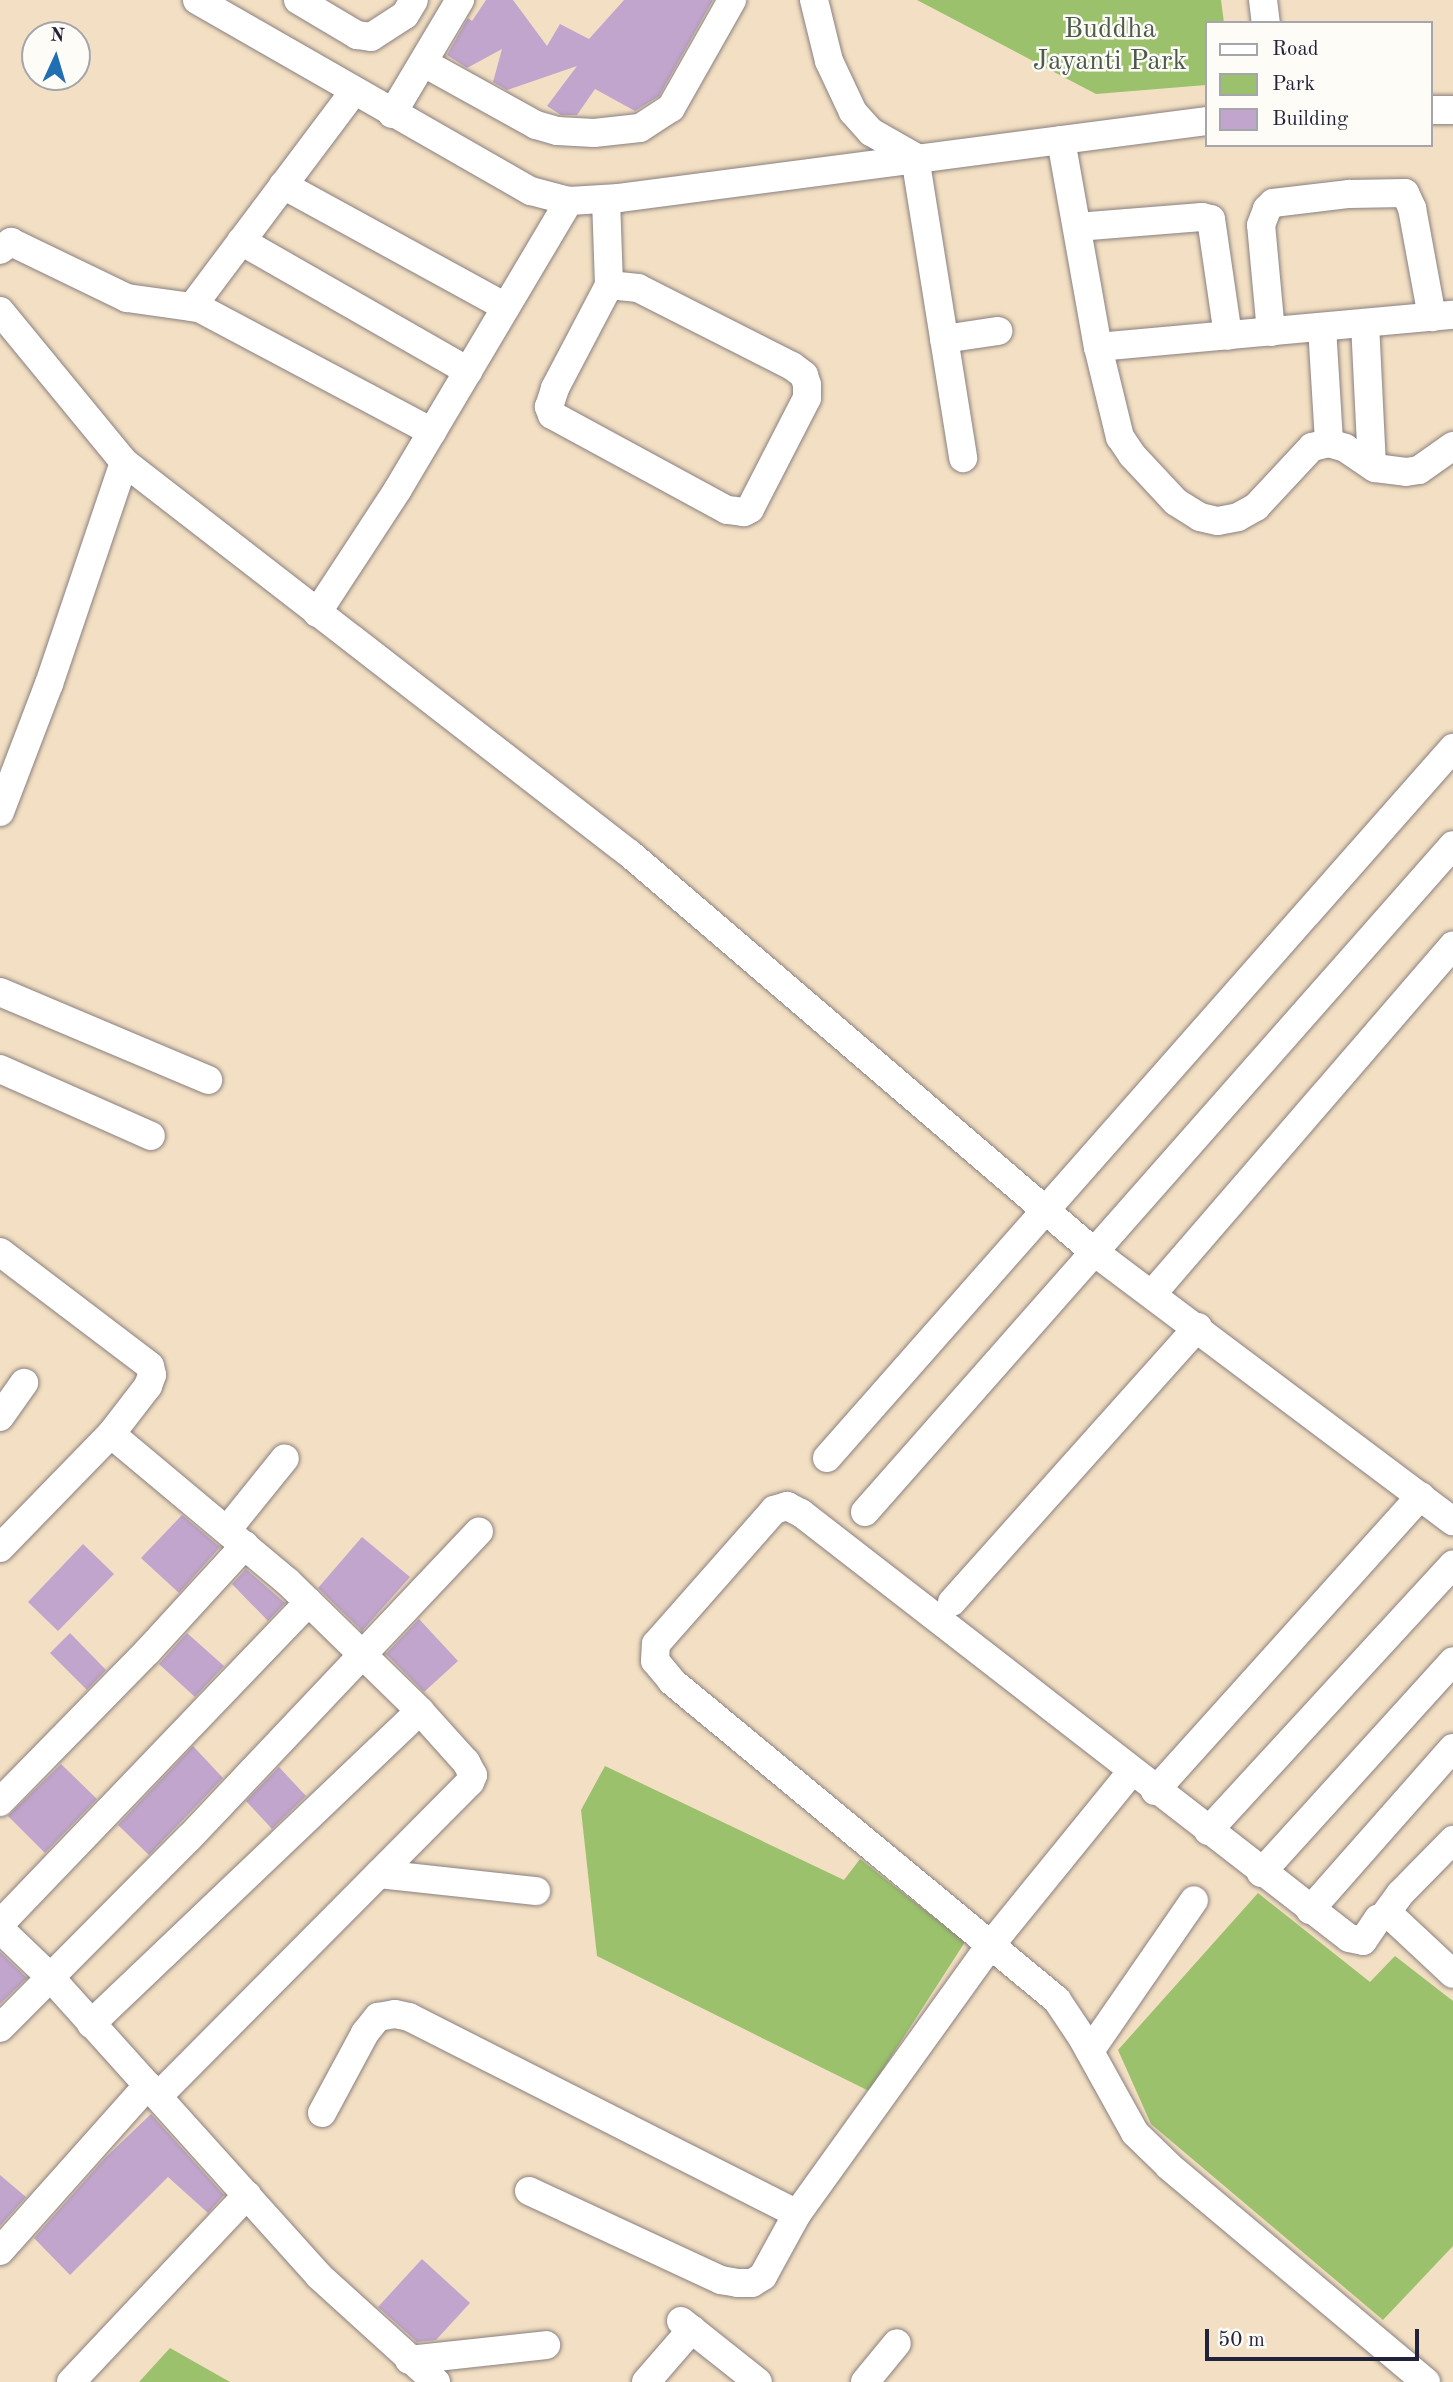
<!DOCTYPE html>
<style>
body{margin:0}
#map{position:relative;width:1453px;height:2382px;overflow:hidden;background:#f3dfc3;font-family:"Old Standard TT",serif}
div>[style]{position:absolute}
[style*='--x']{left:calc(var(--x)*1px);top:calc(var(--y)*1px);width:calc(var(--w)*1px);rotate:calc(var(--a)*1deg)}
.green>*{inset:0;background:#9bc16c}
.building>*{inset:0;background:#c1a5cd}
.roads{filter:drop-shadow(0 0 2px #8a807f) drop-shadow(0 0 2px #8a807f)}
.minor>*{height:28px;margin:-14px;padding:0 14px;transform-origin:14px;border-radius:14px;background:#fff}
span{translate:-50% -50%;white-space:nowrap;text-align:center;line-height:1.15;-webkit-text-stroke:5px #fdfcf7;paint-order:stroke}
.park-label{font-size:28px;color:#4c5a4c}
.legend{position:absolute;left:1205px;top:21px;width:228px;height:126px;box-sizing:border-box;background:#fdfcf7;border:2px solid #a5a5ac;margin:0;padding:9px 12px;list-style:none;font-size:21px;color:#22223b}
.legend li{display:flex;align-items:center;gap:14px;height:35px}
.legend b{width:35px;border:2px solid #a5a5ac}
.north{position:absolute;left:21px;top:21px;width:70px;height:70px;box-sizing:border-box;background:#fdfcf7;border:2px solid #a5a5ac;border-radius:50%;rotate:4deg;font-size:19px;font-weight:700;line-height:28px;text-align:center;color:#22223b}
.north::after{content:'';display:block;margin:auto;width:24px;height:32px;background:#1f6fb2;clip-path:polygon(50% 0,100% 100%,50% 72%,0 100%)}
.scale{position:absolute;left:1205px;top:2329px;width:214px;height:32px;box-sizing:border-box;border:4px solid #22223b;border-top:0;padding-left:9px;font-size:21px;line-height:24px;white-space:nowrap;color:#22223b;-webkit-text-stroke:5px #fdfcf7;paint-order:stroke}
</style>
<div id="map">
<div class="green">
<i style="clip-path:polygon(917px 0,1221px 0,1224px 23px,1206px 23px,1206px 85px,1096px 94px)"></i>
<i style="clip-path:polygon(605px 1766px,844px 1880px,860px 1859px,965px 1942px,869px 2091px,597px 1956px,581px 1810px)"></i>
<i style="clip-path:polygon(1258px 1893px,1370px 1982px,1395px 1956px,1453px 2001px,1453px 2246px,1383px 2320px,1151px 2124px,1118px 2050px)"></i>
<i style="clip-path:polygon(170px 2348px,230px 2382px,139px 2382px)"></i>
</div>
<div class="building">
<i style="clip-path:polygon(486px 0,513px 0,547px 46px,560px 24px,589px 39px,624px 0,713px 0,659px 96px,635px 111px,595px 89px,577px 115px,561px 115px,547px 106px,577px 66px,507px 90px,493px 82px,502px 49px,467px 68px,447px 55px,468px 18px,472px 21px)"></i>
<i style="clip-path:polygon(182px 1515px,220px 1547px,179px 1593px,141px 1558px)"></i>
<i style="clip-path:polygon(362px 1537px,410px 1577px,362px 1631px,318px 1588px)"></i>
<i style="clip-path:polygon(83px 1544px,114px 1574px,58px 1631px,28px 1602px)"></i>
<i style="clip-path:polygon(246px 1569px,285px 1603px,268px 1621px,232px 1584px)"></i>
<i style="clip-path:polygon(419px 1619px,458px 1661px,424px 1692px,386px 1654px)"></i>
<i style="clip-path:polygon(70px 1633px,106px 1670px,87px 1690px,50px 1653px)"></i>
<i style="clip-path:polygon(187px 1633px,224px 1666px,195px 1697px,159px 1664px)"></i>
<i style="clip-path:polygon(193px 1746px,223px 1778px,149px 1855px,118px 1825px)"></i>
<i style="clip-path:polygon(61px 1764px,97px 1799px,45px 1853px,8px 1816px)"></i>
<i style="clip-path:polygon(279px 1767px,306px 1796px,272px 1829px,246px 1801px)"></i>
<i style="clip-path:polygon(0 1952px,27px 1978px,0 2004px)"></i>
<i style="clip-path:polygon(151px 2114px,224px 2195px,208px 2213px,168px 2177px,70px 2275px,34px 2238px,105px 2158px)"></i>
<i style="clip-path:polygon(0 2175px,26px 2197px,0 2226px)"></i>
<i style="clip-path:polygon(422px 2259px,470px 2303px,436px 2340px,417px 2342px,378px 2307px)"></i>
</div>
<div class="roads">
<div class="minor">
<i style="--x:197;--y:0;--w:385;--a:29.8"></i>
<i style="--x:531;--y:191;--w:39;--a:15"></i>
<i style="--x:569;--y:201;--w:50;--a:-3.4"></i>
<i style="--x:619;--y:198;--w:592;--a:-7.47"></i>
<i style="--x:298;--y:0;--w:69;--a:30.7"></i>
<i style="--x:357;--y:35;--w:14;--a:8"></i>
<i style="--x:371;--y:37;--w:40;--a:-32.9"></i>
<i style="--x:405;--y:15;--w:17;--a:-59"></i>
<i style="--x:814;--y:0;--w:63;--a:76.2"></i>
<i style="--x:829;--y:61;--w:56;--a:64.8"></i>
<i style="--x:853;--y:112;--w:27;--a:48"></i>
<i style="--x:871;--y:132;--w:51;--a:29.6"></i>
<i style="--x:915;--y:157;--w:305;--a:80.9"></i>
<i style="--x:1263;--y:0;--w:23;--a:83"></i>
<i style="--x:424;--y:63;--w:128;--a:29"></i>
<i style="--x:536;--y:125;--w:22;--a:16"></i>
<i style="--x:557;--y:131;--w:37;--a:3"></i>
<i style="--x:594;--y:133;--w:46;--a:-6.2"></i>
<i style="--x:640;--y:128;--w:37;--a:-33"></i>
<i style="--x:671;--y:108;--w:124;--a:-60.5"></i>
<i style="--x:1430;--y:110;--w:23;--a:0"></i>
<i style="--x:392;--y:114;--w:133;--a:-59.2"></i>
<i style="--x:1061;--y:140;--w:210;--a:79.9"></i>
<i style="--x:1098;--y:347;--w:93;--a:76.3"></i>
<i style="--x:1120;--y:437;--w:22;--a:56"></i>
<i style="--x:1132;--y:455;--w:64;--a:46.9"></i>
<i style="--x:1176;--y:502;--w:28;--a:32"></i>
<i style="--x:1200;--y:517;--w:18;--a:13"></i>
<i style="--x:1218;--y:521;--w:20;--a:-11"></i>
<i style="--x:1238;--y:517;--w:21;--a:-29"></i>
<i style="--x:1256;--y:507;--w:82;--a:-47"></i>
<i style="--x:1312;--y:447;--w:17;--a:-13"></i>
<i style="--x:1329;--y:443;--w:17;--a:17"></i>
<i style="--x:1345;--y:448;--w:36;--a:34"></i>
<i style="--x:1375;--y:468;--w:31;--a:7"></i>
<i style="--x:1406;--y:472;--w:13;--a:-9"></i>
<i style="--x:1419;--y:470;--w:42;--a:-35.2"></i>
<i style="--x:283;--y:185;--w:254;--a:28.7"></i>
<i style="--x:606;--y:199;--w:86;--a:88"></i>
<i style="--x:609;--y:285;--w:29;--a:6"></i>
<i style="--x:638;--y:288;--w:173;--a:26.9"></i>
<i style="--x:792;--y:366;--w:15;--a:37"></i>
<i style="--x:804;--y:375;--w:10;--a:73"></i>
<i style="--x:807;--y:385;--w:13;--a:90"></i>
<i style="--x:807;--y:398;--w:125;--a:117.2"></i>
<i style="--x:750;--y:509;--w:7;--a:153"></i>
<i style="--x:744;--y:512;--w:17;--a:-173"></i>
<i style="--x:727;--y:510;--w:199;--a:-151.5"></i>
<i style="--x:552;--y:415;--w:9;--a:-111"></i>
<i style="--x:549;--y:407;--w:20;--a:-72"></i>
<i style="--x:555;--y:388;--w:116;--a:-62.3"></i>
<i style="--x:1077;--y:227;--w:125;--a:-4.6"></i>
<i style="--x:1202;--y:217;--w:9;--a:13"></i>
<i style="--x:1211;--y:219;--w:118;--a:81.7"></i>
<i style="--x:241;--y:241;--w:262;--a:29.8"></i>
<i style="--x:0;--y:250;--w:14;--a:-36"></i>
<i style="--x:11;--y:242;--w:129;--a:25.8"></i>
<i style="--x:127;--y:298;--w:73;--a:7.9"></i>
<i style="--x:199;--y:308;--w:264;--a:28"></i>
<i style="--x:192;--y:307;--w:270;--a:-53.1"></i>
<i style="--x:0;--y:311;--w:195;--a:50.6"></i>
<i style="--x:124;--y:462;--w:640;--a:37.77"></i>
<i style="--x:630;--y:854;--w:610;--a:40.61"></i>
<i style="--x:1093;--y:1251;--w:450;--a:36.9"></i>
<i style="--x:1365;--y:323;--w:143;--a:87.2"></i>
<i style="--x:1322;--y:327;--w:116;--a:86.5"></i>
<i style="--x:1271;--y:332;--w:107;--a:-95.3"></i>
<i style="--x:1261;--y:225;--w:17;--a:-69"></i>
<i style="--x:1267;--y:209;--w:8;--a:-45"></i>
<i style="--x:1273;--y:203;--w:77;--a:-6.8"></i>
<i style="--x:1349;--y:194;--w:56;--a:-1"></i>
<i style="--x:1405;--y:193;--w:17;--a:65"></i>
<i style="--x:1412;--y:208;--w:111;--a:79.6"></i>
<i style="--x:944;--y:339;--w:55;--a:-8.4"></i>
<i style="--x:1098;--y:347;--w:356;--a:-5.2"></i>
<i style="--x:317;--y:613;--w:148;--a:-56.8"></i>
<i style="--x:398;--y:489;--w:335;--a:-59.3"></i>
<i style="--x:0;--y:812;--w:137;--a:-69.1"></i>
<i style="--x:49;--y:684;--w:234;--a:-71.3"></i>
<i style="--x:0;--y:992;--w:226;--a:22.9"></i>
<i style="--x:0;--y:1069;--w:165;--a:23.9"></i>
<i style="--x:0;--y:1252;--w:188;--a:37.2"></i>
<i style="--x:150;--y:1366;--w:9;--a:77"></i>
<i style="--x:152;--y:1375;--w:12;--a:110"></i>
<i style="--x:148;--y:1386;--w:61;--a:127.6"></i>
<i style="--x:1153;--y:1293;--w:459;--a:-49.2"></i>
<i style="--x:0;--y:1417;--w:42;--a:-54.8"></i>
<i style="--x:827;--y:1458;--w:947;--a:-48.6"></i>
<i style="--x:865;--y:1512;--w:889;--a:-48.6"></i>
<i style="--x:227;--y:1530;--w:92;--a:-51.1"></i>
<i style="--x:0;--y:1548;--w:159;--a:-45.8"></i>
<i style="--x:111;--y:1434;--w:231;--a:39.9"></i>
<i style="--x:288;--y:1582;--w:185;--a:44.3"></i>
<i style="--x:420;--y:1711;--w:69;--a:48"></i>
<i style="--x:466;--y:1762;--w:15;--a:62"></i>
<i style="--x:473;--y:1775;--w:8;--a:113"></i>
<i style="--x:470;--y:1782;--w:443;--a:134.8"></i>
<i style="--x:952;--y:1602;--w:369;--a:-48.2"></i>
<i style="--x:1155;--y:1791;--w:397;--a:-48"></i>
<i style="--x:0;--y:1802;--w:210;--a:-45.6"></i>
<i style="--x:147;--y:1652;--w:145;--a:-47.5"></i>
<i style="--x:1208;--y:1831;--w:362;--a:-47.4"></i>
<i style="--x:1261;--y:1873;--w:286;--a:-47.8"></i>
<i style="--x:379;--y:1874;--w:158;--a:6.2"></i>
<i style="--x:1310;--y:1910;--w:216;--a:-48.6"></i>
<i style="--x:1384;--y:1916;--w:27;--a:-54"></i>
<i style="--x:1400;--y:1894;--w:76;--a:-45.5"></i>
<i style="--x:0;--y:1924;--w:446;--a:-46.2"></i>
<i style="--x:0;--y:1929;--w:69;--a:43.8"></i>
<i style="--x:50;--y:1977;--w:402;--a:48"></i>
<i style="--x:319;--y:2276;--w:158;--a:42.2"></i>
<i style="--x:91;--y:2024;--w:454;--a:-43.6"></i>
<i style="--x:0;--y:2028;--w:268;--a:-45.2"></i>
<i style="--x:189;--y:1838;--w:422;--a:-46.6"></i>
<i style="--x:1090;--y:2051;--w:183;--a:-55.4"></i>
<i style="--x:322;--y:2113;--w:91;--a:-61.7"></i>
<i style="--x:365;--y:2033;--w:21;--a:-51"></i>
<i style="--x:378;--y:2017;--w:17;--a:-10"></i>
<i style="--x:395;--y:2014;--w:14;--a:12"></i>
<i style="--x:409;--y:2017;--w:435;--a:26.9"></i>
<i style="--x:797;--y:2214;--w:329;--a:-54.3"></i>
<i style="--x:989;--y:1947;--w:225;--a:-50.9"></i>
<i style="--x:529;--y:2191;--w:212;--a:24.9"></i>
<i style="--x:721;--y:2280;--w:17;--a:10"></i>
<i style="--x:738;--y:2283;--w:14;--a:0"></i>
<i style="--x:752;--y:2283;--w:13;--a:-32"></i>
<i style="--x:763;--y:2276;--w:71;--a:-61.3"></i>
<i style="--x:0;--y:2251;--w:222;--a:-48.3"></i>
<i style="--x:681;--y:2321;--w:98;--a:38.4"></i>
<i style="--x:409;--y:2360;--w:138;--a:-6.2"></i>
<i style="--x:71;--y:2382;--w:257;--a:-46.7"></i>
<i style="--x:646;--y:2382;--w:70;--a:-49"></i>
<i style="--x:865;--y:2382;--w:50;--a:-50.6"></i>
<i style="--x:1426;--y:2382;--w:336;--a:-140"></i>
<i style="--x:1169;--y:2166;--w:47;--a:-135.9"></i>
<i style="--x:1135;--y:2133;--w:107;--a:-119"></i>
<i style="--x:1083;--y:2039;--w:47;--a:-123.7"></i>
<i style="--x:1057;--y:2000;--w:500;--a:-140.4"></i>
<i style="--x:672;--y:1681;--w:26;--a:-130"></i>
<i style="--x:655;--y:1661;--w:17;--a:-87"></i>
<i style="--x:656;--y:1644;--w:179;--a:-48.6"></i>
<i style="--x:774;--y:1510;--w:14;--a:-17"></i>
<i style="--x:787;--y:1506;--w:16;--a:27"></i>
<i style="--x:801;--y:1513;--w:693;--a:37.8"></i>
<i style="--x:1349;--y:1938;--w:14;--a:12"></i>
<i style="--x:1363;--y:1941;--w:27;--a:-56"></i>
<i style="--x:1378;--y:1919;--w:13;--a:-18"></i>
<i style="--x:1390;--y:1915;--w:86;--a:43.1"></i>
</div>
</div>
<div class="park-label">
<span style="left:1110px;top:46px">Buddha<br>Jayanti Park</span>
</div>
<ul class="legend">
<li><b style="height:9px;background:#fff"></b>Road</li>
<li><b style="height:19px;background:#9bc16c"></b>Park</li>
<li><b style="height:19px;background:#c1a5cd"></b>Building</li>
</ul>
<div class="north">N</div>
<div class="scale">50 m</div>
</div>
